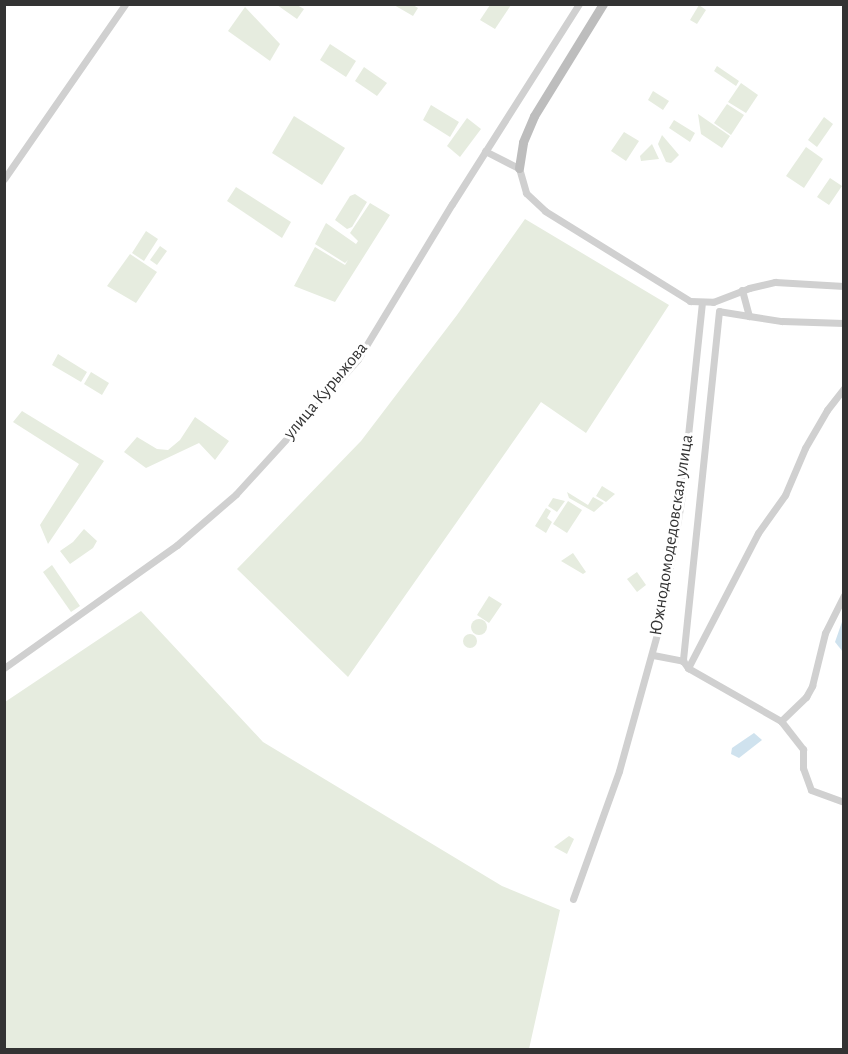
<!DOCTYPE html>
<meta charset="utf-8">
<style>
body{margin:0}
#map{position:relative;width:848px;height:1054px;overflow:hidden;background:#fff;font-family:"Alegreya Sans",sans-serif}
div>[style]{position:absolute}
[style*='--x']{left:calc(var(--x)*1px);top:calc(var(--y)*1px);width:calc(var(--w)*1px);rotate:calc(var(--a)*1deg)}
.green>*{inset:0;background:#e6ecdf}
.round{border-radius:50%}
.water>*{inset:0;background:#cfe2ee}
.street>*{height:7px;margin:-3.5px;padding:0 3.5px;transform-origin:3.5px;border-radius:3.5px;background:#d0d0d0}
.secondary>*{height:9px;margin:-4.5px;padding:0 4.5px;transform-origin:4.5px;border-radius:4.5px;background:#bdbdbd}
span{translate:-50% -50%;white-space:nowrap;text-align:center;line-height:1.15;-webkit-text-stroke:6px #fff;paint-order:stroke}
.street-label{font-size:18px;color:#333}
.frame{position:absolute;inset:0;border:6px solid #333;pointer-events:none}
</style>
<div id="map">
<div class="green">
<i style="clip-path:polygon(277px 5px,297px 5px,304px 9px,297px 19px)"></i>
<i style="clip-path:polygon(394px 5px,413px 5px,418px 8px,413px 16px)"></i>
<i style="clip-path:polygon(490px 5px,511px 5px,495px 29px,480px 20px)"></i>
<i style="clip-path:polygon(699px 5px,706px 10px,697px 24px,690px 20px)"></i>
<i style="clip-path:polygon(245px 7px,280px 44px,270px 61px,228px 31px)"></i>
<i style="clip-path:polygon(330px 44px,356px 61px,346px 77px,320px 60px)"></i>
<i style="clip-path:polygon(717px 66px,739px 81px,736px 86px,714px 71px)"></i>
<i style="clip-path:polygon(364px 67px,387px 83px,377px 96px,355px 81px)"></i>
<i style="clip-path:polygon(741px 83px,758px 95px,746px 113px,728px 102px)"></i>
<i style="clip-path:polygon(653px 91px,669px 101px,663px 110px,648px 100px)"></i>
<i style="clip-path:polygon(727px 104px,744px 115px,731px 135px,714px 123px)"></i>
<i style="clip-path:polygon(431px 105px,459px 122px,450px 137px,423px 120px)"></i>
<i style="clip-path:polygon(698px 114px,730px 136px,722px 148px,701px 134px)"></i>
<i style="clip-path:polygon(294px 116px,345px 148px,322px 185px,272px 153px)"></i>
<i style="clip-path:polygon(824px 117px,833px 124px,817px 147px,808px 140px)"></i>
<i style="clip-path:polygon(467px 118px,481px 129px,460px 157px,447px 146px)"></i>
<i style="clip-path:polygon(674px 120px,695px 133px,690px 142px,669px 128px)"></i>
<i style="clip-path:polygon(624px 132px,639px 141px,626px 161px,611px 151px)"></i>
<i style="clip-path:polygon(662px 135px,679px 155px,671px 163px,666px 162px,658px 144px)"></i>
<i style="clip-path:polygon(652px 144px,659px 159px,641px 161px,640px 156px)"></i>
<i style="clip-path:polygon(806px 147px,823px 159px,804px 188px,786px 176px)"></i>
<i style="clip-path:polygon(830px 178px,842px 186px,829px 205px,817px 197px)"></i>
<i style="clip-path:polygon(236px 187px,291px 222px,282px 238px,227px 201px)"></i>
<i style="clip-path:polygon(355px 194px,367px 202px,352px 227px,347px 229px,335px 220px,350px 196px)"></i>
<i style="clip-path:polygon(370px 203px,390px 215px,335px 302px,294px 286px,315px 247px,345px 265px,348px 260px,345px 263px,315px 244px,326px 223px,356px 244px,358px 241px,350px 233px)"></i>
<i style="clip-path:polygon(525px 219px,669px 305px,586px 433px,541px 402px,348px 677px,237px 569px,361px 441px,457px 315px)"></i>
<i style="clip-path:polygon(146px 231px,158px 239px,144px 261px,132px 253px)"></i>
<i style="clip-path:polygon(160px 246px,167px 251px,157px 265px,150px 260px)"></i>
<i style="clip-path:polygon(130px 254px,157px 272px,136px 303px,107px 286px)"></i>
<i style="clip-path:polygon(58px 354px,87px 372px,81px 382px,52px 365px)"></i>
<i style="clip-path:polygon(91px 372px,109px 383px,102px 395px,84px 384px)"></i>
<i style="clip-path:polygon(22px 411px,104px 461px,48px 544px,40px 525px,79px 464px,13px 422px)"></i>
<i style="clip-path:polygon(195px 417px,229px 441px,215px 460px,199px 443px,146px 468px,124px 452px,137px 437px,157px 449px,168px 450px,180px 440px)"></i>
<i style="clip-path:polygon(602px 486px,615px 494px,606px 502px,596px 496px)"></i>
<i style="clip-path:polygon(567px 492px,588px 505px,593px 497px,604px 503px,594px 512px,569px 498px)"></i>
<i style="clip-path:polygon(553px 498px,565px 501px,557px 512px,548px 506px)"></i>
<i style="clip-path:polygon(568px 501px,582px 510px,567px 533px,553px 524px)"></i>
<i style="clip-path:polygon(546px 508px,551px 511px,547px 518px,552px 522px,546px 533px,535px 526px)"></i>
<i style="clip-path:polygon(84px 529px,97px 541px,93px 548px,70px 564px,60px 551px,73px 542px)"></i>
<i style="clip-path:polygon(573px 553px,586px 572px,583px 574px,561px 561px)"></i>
<i style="clip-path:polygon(52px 565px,80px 606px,71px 612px,43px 572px)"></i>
<i style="clip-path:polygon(637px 572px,646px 585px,637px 592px,627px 579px)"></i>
<i style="clip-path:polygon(489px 596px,502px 604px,489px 623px,477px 615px)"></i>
<i style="clip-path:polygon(141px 611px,263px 742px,502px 886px,560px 910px,529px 1049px,5px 1049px,5px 702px)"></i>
<i class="round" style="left:471px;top:619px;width:16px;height:16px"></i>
<i class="round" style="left:463px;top:634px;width:14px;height:14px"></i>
<i style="clip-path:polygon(569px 836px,574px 839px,567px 854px,554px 847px)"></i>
</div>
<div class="water">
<i style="clip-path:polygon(843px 619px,843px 652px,835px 642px)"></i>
<i style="clip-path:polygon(754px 733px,762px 740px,739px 758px,731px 754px,732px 748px)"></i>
</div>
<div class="street">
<i style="--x:485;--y:151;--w:38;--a:27"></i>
<i style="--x:519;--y:168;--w:26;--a:74"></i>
<i style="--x:526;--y:193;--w:26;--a:43"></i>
<i style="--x:545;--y:211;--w:171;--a:31.8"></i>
<i style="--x:690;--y:301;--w:23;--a:2"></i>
<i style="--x:713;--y:302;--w:39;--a:-21"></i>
<i style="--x:749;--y:288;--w:27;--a:-13"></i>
<i style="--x:775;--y:282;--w:69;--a:3.3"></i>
<i style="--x:4;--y:179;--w:213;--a:-55.3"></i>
<i style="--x:742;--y:290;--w:27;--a:75"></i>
<i style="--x:749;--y:316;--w:30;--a:-171"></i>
<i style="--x:719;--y:311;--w:352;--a:95.9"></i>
<i style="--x:683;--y:661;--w:9;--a:54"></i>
<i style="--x:688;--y:668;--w:107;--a:29.7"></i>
<i style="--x:781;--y:721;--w:36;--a:52"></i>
<i style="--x:803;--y:749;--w:19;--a:90"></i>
<i style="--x:803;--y:768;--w:23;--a:70"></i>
<i style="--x:811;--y:790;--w:35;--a:20"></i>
<i style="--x:749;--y:316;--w:33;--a:9"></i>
<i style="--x:782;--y:321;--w:62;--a:1.8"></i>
<i style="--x:653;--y:655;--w:31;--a:11"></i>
<i style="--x:4;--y:668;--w:212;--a:-35.4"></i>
<i style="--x:177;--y:545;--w:78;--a:-40.8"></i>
<i style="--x:236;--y:494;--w:125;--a:-47.6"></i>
<i style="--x:320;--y:402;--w:57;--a:-48.5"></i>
<i style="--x:358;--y:359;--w:181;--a:-58.8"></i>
<i style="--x:452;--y:204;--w:237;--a:-57.6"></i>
<i style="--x:688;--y:668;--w:152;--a:-62.6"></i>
<i style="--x:758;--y:533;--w:47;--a:-54.6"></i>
<i style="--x:785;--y:495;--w:51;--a:-66.9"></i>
<i style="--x:805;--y:448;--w:44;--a:-59.9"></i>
<i style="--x:827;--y:410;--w:28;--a:-52"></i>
<i style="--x:781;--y:721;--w:35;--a:-44"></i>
<i style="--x:806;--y:697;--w:13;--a:-61"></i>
<i style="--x:812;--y:686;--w:55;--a:-76.2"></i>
<i style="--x:825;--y:633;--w:42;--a:-63.4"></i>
<i style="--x:573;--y:899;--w:136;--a:-70.2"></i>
<i style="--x:619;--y:771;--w:157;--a:-74.5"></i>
<i style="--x:661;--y:620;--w:120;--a:-80.4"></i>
<i style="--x:681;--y:502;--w:200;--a:-84"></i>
</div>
<div class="secondary">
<i style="--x:519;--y:168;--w:26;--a:-81"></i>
<i style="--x:523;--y:142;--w:28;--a:-67"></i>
<i style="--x:534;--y:116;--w:132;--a:-58.4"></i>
</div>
<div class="street-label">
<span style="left:326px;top:391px;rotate:-50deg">улица Курыжова</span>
<span style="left:672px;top:535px;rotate:-81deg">Южнодомодедовская улица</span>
</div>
<div class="frame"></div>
</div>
